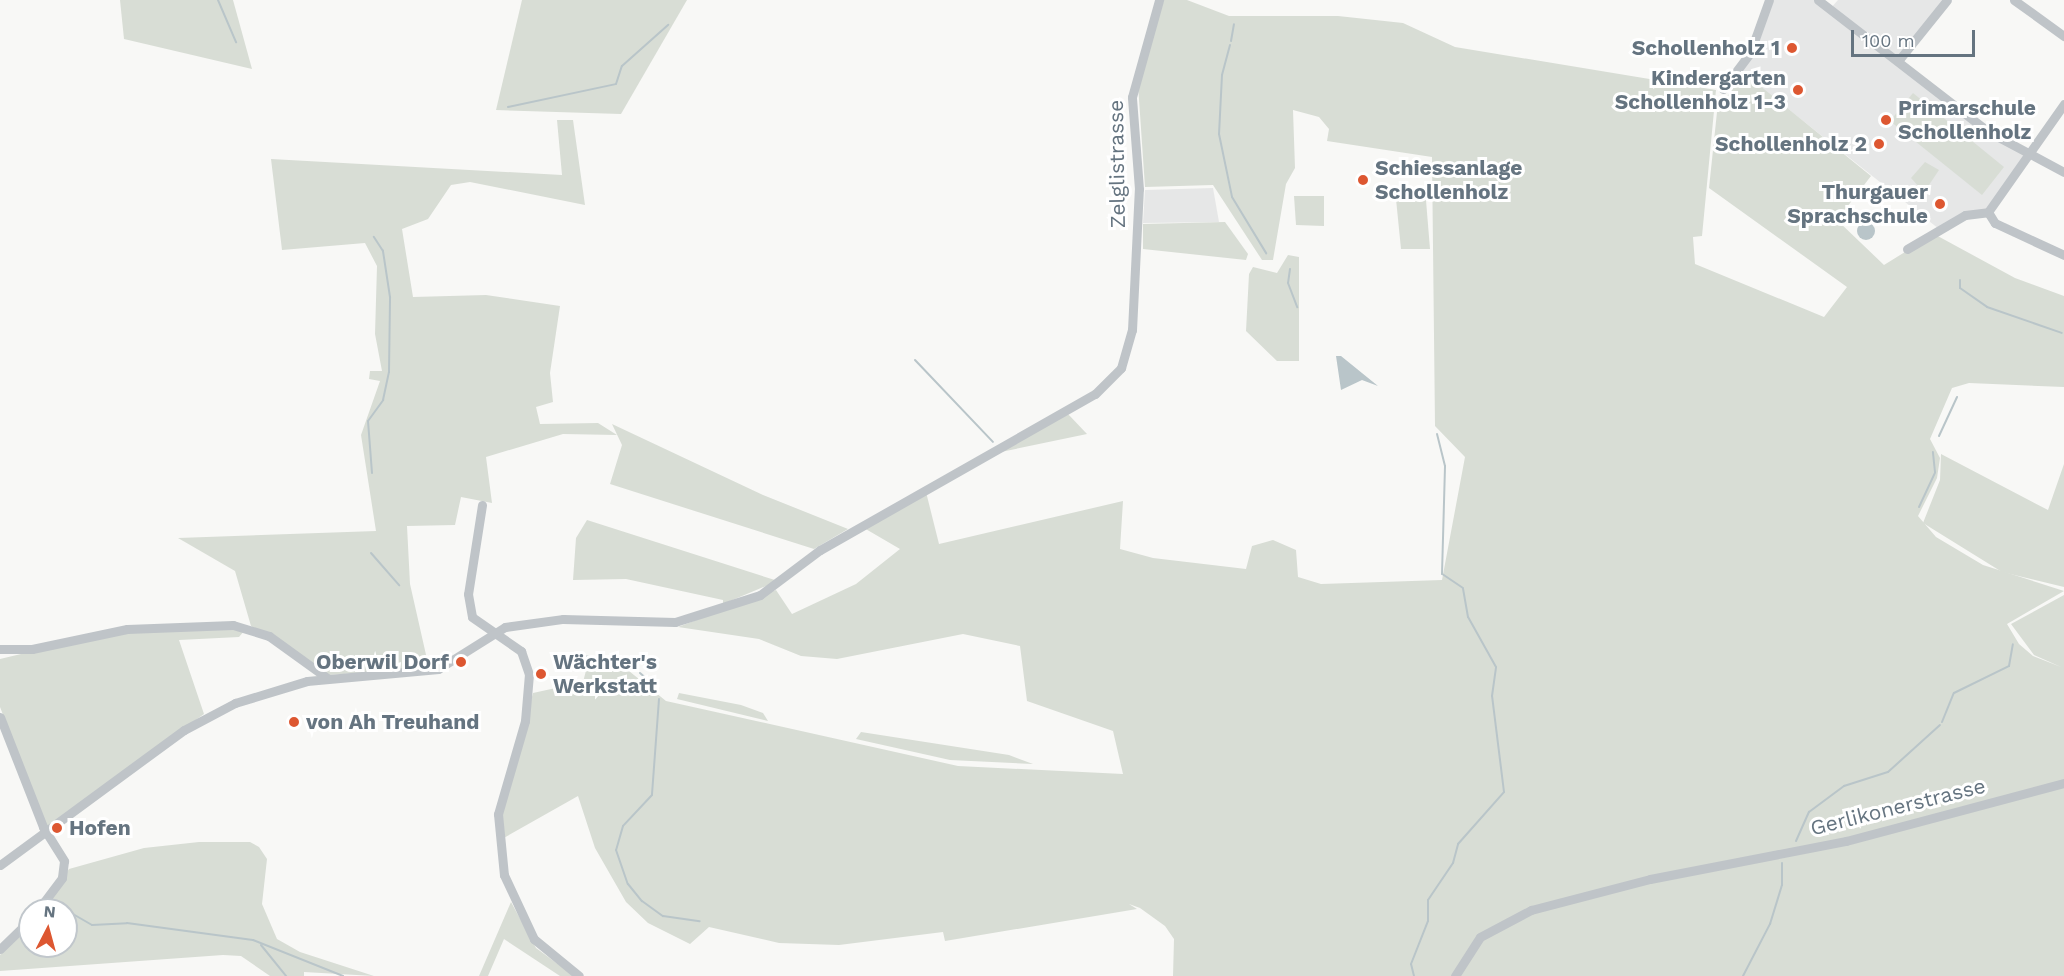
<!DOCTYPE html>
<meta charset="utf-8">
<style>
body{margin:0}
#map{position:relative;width:2064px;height:976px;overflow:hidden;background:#f8f8f6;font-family:"Work Sans",sans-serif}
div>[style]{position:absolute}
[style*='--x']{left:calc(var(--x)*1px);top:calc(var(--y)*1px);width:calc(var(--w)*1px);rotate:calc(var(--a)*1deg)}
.built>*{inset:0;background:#e6e7e7}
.green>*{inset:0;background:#d8ddd5}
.water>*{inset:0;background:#b9c5c9}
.round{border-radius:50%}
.stream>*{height:2px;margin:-1px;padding:0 1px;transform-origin:1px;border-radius:1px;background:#b9c5c9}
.minor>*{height:9px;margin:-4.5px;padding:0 4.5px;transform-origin:4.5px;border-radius:4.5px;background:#bfc4c8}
.dots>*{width:16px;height:16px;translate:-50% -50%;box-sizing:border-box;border:3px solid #fff;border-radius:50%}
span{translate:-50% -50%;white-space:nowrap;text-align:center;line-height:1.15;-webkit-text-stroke:6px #fff;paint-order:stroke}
.poi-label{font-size:21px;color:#657480;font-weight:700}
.right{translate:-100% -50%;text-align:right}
.left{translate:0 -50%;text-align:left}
.street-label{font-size:21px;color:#657480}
.north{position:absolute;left:18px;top:898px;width:60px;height:60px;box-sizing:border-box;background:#fff;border:2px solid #c1c7cc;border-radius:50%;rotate:6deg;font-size:16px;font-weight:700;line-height:24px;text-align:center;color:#657480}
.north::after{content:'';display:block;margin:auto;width:21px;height:27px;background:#dd5731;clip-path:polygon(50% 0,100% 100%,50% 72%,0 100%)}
.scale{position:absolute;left:1851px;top:30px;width:124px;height:27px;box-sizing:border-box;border:3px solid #657480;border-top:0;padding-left:8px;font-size:18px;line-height:21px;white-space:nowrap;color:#657480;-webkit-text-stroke:4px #fff;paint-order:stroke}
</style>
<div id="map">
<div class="built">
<i style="clip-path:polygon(1769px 0,1818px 0,1830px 9px,1838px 0,1947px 0,1898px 62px,2027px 155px,1988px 212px,1974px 212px,1939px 229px,1739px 70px)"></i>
<i style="clip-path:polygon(1213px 188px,1219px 222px,1143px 223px,1145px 190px)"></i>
</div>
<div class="green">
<i style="clip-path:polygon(120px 0,233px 0,252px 69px,124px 39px)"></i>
<i style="clip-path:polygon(522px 0,687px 0,621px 114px,496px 110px)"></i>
<i style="clip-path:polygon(1164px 0,1187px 0,1229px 16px,1338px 16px,1403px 23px,1455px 47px,1716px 90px,1702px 236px,1693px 237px,1695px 264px,1824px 317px,1847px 287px,1709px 188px,1717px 112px,1743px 72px,1871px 176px,1837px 220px,1884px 265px,1934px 234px,2015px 278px,2064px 296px,2064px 387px,1969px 383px,1952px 388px,1930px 439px,1940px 458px,1937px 478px,1918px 516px,1936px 537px,1983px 565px,2064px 591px,2007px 624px,2019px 644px,2033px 656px,2061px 667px,2034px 655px,2011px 624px,2064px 595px,2064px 976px,1173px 976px,1174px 939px,1165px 926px,1140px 908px,1129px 904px,1137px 909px,945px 941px,943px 932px,839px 945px,779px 943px,709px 927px,690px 944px,648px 923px,626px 902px,595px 848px,578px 796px,502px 839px,501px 815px,533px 693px,583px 682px,588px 663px,629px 671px,666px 701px,958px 766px,1123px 774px,1113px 731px,1027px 701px,1020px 646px,963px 634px,837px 659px,801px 656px,759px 639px,678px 627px,776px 590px,792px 614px,856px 584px,900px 549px,864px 528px,926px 492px,939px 544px,1123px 501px,1120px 549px,1153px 558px,1246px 569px,1252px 546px,1273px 540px,1296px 550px,1298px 577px,1321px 584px,1442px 580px,1465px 457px,1435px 426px,1432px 157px,1327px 141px,1329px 129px,1319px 117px,1293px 110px,1295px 168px,1286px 184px,1273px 260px,1262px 260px,1213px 185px,1145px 187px,1138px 85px)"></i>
<i style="clip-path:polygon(1913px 93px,2004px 167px,1982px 195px,1890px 121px)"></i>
<i style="clip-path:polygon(557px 120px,573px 120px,585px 205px,470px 182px,451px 185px,428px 219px,402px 229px,413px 297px,486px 295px,560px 306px,550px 373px,553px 402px,536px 407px,540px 424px,598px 423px,617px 435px,563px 434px,486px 457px,492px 503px,461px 497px,455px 525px,407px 526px,410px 584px,429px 668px,329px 675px,251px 626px,235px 571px,178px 538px,376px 531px,361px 435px,380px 381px,369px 379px,370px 371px,382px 371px,375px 334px,377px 266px,365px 243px,282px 250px,271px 159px,562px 175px)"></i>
<i style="clip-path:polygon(1925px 162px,1939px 170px,1927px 188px,1920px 188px,1911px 178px)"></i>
<i style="clip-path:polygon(1425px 188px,1430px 249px,1401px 249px,1395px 189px)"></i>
<i style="clip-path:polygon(1294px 196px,1324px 196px,1324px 226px,1296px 225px)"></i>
<i style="clip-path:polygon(1225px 222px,1248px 254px,1246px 260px,1143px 249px,1143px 224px)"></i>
<i style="clip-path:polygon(1288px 255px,1299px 257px,1299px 361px,1277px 361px,1246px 331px,1249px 274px,1253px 267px,1277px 273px)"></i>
<i style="clip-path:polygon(1068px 414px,1087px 434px,996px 453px)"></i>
<i style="clip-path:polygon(612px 424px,763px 495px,848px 529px,814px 549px,610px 484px,622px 445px)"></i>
<i style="clip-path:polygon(1941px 454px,2048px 510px,2064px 464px,2064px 587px,2002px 572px,1923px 523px,1940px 480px)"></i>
<i style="clip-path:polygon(587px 520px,778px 581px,723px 604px,723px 600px,626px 579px,573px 580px,576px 538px)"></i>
<i style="clip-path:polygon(192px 627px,245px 630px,239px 637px,179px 640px,204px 714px,47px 827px,0 707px,0 659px,101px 635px)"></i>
<i style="clip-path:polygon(679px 693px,741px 705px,763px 713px,768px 721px,677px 699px)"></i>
<i style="clip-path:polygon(861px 732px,1009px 755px,1033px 764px,950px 760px,856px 739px)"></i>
<i style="clip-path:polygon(199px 842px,250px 842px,259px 847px,267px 859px,262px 904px,277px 939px,300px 952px,374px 976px,304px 972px,304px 976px,270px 976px,241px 956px,223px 955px,0 971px,0 955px,30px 923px,30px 946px,66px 946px,66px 910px,40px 910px,69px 869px,144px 848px)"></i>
<i style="clip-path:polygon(511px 902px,536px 948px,574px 976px,560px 976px,504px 939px,488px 976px,479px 976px)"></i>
</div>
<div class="water">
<i class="round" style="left:1857px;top:222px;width:18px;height:18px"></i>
<i style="clip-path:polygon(1336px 356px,1341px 356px,1378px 386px,1362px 380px,1341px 390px)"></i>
</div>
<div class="stream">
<i style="--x:218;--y:0;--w:46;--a:66.8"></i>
<i style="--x:1231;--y:41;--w:17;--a:-80"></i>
<i style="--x:1230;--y:45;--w:31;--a:105"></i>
<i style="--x:1222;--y:75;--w:59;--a:92.9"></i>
<i style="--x:1219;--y:134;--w:64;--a:78.3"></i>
<i style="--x:1232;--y:197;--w:66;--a:58.7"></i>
<i style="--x:508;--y:107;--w:110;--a:-12"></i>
<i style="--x:616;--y:84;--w:19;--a:-72"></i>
<i style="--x:622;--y:66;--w:62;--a:-41.7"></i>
<i style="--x:1290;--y:269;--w:14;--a:98"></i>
<i style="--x:1288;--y:283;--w:26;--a:69"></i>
<i style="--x:1960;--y:280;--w:8;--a:90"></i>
<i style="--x:1960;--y:288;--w:33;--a:35"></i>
<i style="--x:1987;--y:307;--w:79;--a:19.1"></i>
<i style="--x:915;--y:360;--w:113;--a:46.4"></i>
<i style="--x:1939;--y:436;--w:43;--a:-65.2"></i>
<i style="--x:372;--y:473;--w:52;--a:-94.4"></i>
<i style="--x:368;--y:421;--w:26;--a:-54"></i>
<i style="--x:383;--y:400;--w:29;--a:-78"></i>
<i style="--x:389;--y:372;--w:75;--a:-89.2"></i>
<i style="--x:390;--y:297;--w:47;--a:-98.7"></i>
<i style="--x:383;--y:251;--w:17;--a:-123"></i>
<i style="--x:1919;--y:507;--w:38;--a:-65"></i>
<i style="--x:1935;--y:472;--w:20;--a:-96"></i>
<i style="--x:371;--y:553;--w:43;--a:48.8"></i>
<i style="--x:580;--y:656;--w:24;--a:5"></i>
<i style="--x:614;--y:660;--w:23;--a:15"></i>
<i style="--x:640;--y:673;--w:23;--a:41"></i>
<i style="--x:659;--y:699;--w:96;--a:94.2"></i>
<i style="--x:652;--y:795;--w:42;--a:133.1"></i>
<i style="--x:623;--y:826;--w:25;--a:106"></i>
<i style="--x:616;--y:850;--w:36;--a:71"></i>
<i style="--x:628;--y:884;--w:22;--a:51"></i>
<i style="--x:642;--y:901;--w:26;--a:36"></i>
<i style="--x:663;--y:916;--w:37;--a:8"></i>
<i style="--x:1942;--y:722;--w:31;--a:-68"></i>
<i style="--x:1954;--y:693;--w:61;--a:-26.1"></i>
<i style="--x:2009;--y:666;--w:22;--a:-80"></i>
<i style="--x:1796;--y:841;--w:32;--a:-66"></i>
<i style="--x:1809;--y:812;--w:44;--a:-36.6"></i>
<i style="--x:1844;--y:786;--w:46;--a:-17.7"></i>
<i style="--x:1888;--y:772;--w:70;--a:-42.1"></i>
<i style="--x:53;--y:903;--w:15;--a:28"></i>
<i style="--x:66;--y:910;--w:30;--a:30"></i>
<i style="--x:92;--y:925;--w:35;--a:-3"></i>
<i style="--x:127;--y:923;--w:127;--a:7.7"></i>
<i style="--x:253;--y:940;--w:97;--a:21.8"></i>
<i style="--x:261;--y:945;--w:40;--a:51"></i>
<i style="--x:1414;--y:976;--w:12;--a:-104"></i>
<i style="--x:1411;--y:964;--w:46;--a:-68.4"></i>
<i style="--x:1428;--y:921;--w:21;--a:-90"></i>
<i style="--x:1428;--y:900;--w:45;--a:-56"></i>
<i style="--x:1453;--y:863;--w:20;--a:-75"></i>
<i style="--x:1458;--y:844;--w:69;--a:-48.5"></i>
<i style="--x:1504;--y:792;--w:97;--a:-97.1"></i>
<i style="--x:1492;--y:696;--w:29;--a:-82"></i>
<i style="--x:1496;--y:667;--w:57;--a:-119.2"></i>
<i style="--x:1468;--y:617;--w:29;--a:-100"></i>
<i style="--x:1463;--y:588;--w:25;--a:-146"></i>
<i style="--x:1442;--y:574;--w:108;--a:-88.4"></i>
<i style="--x:1445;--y:466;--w:33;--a:-104"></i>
<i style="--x:1743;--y:976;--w:59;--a:-62.6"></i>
<i style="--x:1770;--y:924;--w:41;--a:-72.9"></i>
<i style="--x:1782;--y:885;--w:22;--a:-90"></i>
</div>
<div class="minor">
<i style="--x:1818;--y:0;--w:216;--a:37.7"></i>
<i style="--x:1989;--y:132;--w:85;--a:28.1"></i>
<i style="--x:2014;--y:0;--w:62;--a:35.8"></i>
<i style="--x:1898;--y:61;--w:78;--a:-51.2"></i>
<i style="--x:1723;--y:89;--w:45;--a:-53.1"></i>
<i style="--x:1750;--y:53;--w:56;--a:-70.3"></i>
<i style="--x:1988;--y:212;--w:132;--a:-54.9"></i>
<i style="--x:1988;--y:212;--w:13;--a:58"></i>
<i style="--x:1995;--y:223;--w:76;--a:24.9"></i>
<i style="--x:1907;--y:249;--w:67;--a:-30.4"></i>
<i style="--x:1965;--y:215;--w:23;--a:-7"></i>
<i style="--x:482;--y:505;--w:90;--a:98.9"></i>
<i style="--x:468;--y:594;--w:23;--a:80"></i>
<i style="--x:472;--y:617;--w:60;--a:34.8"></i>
<i style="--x:521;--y:651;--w:24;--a:71"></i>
<i style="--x:529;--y:674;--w:47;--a:94.9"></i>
<i style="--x:525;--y:721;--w:97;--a:106.2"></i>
<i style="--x:498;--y:814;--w:61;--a:84.4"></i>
<i style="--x:504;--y:875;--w:71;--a:64.9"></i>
<i style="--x:534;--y:939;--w:58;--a:39.4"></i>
<i style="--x:0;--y:649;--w:32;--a:0"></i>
<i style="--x:32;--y:649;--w:97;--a:-11.9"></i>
<i style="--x:127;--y:629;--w:106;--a:-2.2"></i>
<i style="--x:233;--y:625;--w:38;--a:17"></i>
<i style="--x:269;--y:636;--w:72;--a:35.9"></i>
<i style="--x:0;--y:717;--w:118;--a:68.6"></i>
<i style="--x:43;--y:827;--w:40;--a:58"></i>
<i style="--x:64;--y:861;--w:17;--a:97"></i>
<i style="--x:62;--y:878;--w:40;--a:127"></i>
<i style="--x:0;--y:865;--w:228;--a:-36.3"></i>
<i style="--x:184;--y:730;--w:58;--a:-27.9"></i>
<i style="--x:235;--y:703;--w:75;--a:-17"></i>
<i style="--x:307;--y:681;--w:132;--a:-5.2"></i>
<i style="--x:438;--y:669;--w:79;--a:-32.1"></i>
<i style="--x:505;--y:627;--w:59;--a:-7.9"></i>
<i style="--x:563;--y:619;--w:112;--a:1.5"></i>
<i style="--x:675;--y:622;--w:89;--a:-17.6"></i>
<i style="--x:760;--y:595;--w:75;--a:-36.9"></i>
<i style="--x:820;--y:550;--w:316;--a:-29.6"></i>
<i style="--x:1095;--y:394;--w:37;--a:-45"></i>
<i style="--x:1121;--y:368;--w:40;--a:-74"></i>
<i style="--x:1132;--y:330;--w:141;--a:-87.2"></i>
<i style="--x:1139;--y:189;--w:92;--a:-94.4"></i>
<i style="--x:1132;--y:97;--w:101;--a:-74.4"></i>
<i style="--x:0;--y:949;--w:42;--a:-44"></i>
<i style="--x:1455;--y:976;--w:46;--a:-57.3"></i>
<i style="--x:1480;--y:937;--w:58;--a:-27.9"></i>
<i style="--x:1531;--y:910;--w:123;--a:-14.6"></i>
<i style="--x:1650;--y:879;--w:200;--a:-11"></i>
<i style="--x:1846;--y:841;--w:226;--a:-14.9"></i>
</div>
<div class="dots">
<i style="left:1792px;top:48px;background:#dd5731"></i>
<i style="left:1798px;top:90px;background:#dd5731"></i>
<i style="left:1886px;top:120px;background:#dd5731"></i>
<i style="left:1879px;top:144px;background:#dd5731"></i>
<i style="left:1363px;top:180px;background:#dd5731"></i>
<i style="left:1940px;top:204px;background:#dd5731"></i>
<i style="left:461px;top:662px;background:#dd5731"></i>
<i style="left:541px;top:674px;background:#dd5731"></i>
<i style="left:294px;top:722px;background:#dd5731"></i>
<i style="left:57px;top:828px;background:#dd5731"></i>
</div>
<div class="poi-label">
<span class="right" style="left:1780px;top:48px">Schollenholz 1</span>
<span class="right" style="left:1786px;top:90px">Kindergarten<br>Schollenholz 1-3</span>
<span class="left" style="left:1898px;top:120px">Primarschule<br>Schollenholz</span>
<span class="right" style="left:1867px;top:144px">Schollenholz 2</span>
<span class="left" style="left:1375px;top:180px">Schiessanlage<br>Schollenholz</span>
<span class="right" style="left:1928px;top:204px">Thurgauer<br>Sprachschule</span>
<span class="right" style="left:449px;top:662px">Oberwil Dorf</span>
<span class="left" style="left:553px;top:674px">Wächter's<br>Werkstatt</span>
<span class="left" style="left:306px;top:722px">von Ah Treuhand</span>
<span class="left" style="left:69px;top:828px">Hofen</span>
</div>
<div class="street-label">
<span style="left:1117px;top:164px;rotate:-91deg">Zelglistrasse</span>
<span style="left:1898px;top:807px;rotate:-14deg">Gerlikonerstrasse</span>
</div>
<div class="north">N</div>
<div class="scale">100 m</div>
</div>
